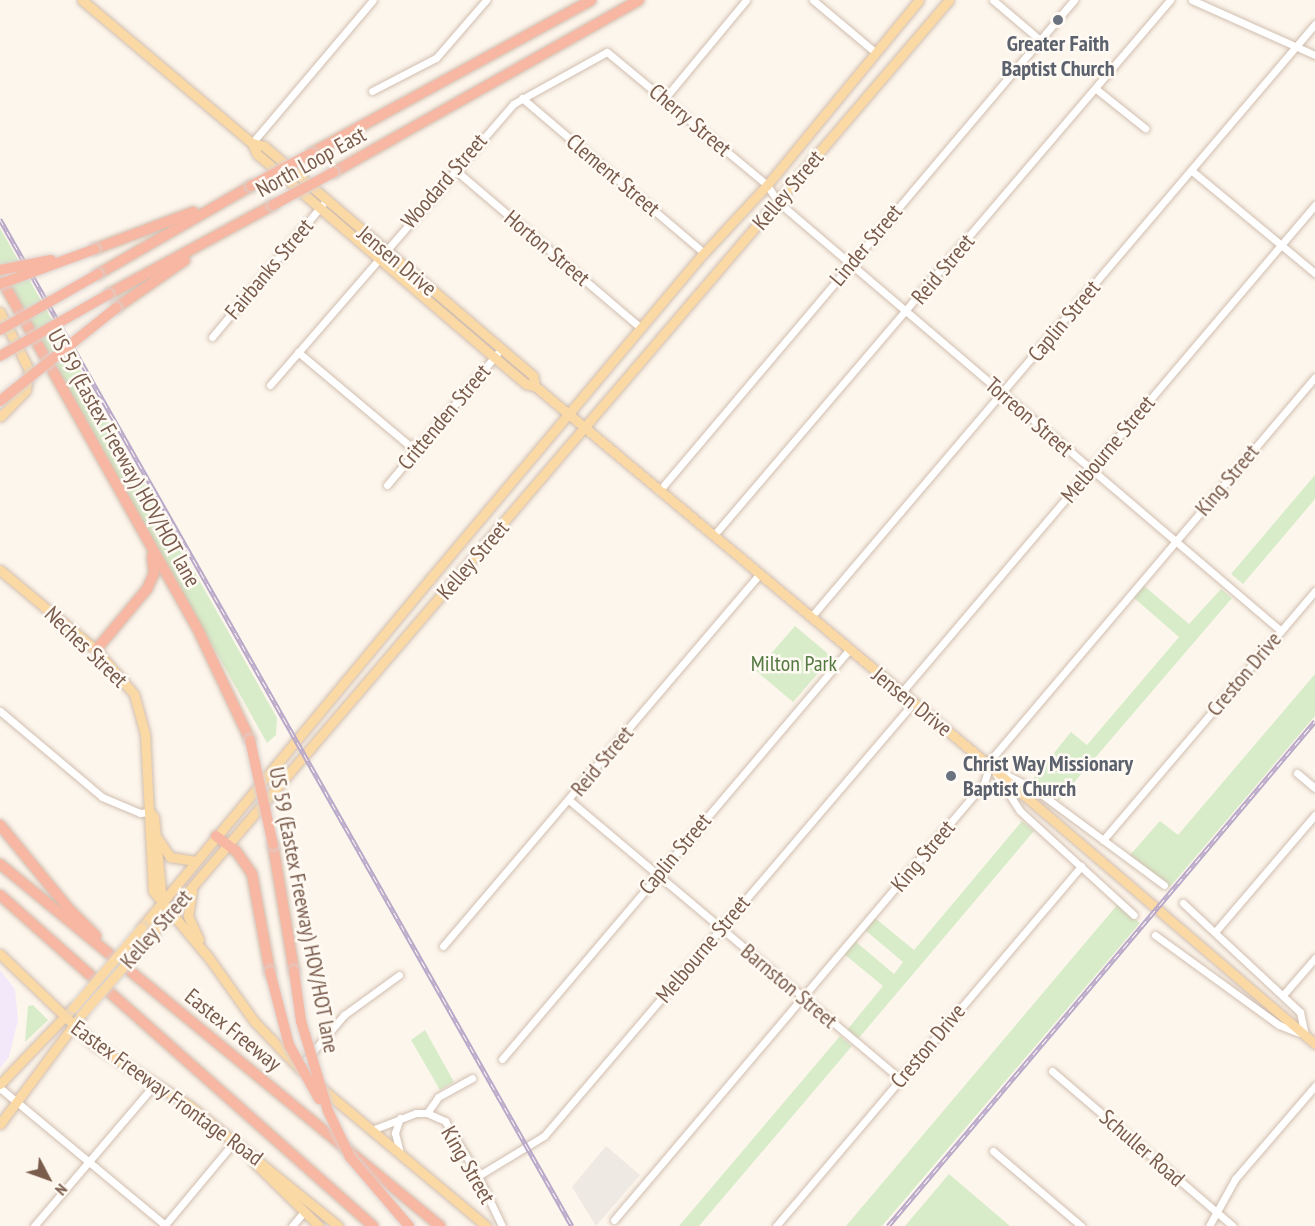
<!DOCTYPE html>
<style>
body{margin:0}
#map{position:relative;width:1315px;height:1226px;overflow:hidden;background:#fdf6ec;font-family:"PT Sans Narrow",sans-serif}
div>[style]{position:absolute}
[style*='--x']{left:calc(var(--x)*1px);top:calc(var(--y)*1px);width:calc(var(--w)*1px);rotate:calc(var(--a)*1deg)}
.industrial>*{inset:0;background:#efe9e4}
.education>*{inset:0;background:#f3e8fa}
.green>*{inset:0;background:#d8ecc9}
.roads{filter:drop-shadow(0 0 2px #d1beb0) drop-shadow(0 0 2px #d1beb0)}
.minor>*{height:7px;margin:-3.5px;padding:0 3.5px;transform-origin:3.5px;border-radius:3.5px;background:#fff}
.major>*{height:9px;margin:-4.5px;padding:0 4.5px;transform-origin:4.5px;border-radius:4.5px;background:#fbd9a5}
.highway>*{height:10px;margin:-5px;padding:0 5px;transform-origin:5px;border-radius:5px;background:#f7b7a3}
.rail>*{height:4.5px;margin-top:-2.25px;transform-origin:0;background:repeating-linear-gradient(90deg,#fffaf3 0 7px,#b9a8c9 0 14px);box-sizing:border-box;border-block:2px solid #b9a8c9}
.bridges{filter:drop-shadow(0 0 2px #dad1cd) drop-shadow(0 0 2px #dad1cd)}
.major-bridge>*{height:9px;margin:-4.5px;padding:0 4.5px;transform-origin:4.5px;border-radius:4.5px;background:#fbd9a5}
.highway-bridge>*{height:10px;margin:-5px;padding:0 5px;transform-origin:5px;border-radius:5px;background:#f7b7a3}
.dots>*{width:16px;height:16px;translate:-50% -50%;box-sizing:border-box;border:3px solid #fffaf3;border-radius:50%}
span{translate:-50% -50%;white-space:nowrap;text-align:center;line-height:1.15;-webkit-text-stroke:5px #fffaf3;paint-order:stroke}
.worship-label{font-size:22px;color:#5b616d;font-weight:700}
.left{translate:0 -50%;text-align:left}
.street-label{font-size:22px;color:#7a5c4d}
.park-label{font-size:22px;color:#537a41}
.north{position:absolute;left:18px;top:1148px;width:60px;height:60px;-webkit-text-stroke:4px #fffaf3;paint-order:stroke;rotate:131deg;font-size:16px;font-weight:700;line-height:24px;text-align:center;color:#7a5c4d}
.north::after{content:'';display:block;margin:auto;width:21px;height:27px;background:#7a5c4d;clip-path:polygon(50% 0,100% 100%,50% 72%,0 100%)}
</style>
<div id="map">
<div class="industrial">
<i style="clip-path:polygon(606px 1146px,640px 1175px,596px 1226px,572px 1187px)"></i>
</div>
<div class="education">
<i style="clip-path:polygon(0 970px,15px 989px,18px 1020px,9px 1057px,0 1068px)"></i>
</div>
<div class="green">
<i style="clip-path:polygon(0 228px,277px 718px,276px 735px,267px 743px,0 265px)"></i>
<i style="clip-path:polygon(1315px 475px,1315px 499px,1243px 584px,1231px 574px)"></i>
<i style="clip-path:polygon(1143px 585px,1189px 624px,1221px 589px,1232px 598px,1059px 800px,1032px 780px,1071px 732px,1087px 745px,1179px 637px,1133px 597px)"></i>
<i style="clip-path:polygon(795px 626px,832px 657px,793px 702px,756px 671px)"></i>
<i style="clip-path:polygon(1315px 674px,1315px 716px,1170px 887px,1130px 855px,1160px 821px,1178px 835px)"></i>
<i style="clip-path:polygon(1022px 821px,1034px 831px,858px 1039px,847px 1030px,883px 986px,844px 954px,855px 941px,894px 974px,903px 962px,865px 930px,875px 918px,914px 950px)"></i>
<i style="clip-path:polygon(1118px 904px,1140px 923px,882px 1226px,846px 1226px)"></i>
<i style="clip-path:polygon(33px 1005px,48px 1020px,25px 1042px,28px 1006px)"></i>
<i style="clip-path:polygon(425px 1030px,454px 1082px,440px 1090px,411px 1040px)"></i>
<i style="clip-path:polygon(840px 1036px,852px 1046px,699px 1226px,679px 1226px)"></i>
<i style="clip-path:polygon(949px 1174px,1010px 1226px,905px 1226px)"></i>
</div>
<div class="roads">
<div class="minor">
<i style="--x:813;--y:0;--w:81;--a:40"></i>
<i style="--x:993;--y:0;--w:62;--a:40.4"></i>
<i style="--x:1192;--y:0;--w:135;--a:24.1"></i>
<i style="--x:1096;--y:89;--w:63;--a:38.5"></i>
<i style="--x:372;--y:91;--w:72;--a:-27.3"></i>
<i style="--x:436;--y:58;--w:77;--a:-49.2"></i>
<i style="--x:522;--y:98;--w:239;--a:40.4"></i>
<i style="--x:665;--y:98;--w:127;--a:-50.4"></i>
<i style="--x:252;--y:143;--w:187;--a:-49.8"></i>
<i style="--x:454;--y:169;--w:245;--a:40.4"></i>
<i style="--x:1192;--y:171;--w:160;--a:39.7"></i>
<i style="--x:212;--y:337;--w:172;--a:-50.2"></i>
<i style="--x:298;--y:352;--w:145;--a:40"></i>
<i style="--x:409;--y:445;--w:11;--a:-5"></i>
<i style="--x:270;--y:385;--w:371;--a:-49.1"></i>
<i style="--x:513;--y:104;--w:107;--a:-29"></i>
<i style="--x:607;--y:52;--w:208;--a:39.7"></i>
<i style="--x:767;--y:185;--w:20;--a:57"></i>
<i style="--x:778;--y:202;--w:661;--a:40.46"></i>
<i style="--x:387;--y:485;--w:171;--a:-50"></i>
<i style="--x:659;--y:491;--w:643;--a:-49.8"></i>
<i style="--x:714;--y:535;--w:703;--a:-49.56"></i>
<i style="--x:811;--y:617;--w:778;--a:-49.64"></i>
<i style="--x:901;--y:693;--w:640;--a:-49.69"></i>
<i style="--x:0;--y:711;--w:133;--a:40.1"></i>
<i style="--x:102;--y:797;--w:41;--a:22.8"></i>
<i style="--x:140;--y:813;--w:10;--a:-6"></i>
<i style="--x:1001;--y:772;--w:36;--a:27"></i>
<i style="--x:1033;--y:788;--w:163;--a:36.5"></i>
<i style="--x:1297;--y:773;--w:23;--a:40"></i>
<i style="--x:996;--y:774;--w:44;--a:57"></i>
<i style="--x:1020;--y:811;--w:154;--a:42.4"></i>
<i style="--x:569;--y:800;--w:433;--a:40.1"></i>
<i style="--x:1103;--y:840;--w:327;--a:-49.6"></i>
<i style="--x:1183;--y:903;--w:160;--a:43"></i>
<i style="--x:1300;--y:1012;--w:24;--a:78"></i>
<i style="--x:1215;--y:932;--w:154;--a:-49.5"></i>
<i style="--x:1155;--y:935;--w:153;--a:36"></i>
<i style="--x:1279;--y:1025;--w:22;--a:21"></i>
<i style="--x:443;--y:946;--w:489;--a:-49.6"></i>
<i style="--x:1283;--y:995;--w:49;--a:-49.1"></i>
<i style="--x:502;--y:1059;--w:536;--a:-49.69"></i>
<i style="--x:299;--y:1068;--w:70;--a:-49.7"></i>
<i style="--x:344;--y:1015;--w:68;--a:-36"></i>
<i style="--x:1052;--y:1071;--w:238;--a:40.6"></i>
<i style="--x:0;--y:1088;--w:216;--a:39.7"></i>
<i style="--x:427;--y:1113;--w:19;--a:-55"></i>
<i style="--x:438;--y:1097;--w:39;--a:-29"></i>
<i style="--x:372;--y:1130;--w:47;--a:-21.1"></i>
<i style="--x:416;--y:1113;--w:11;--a:0"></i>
<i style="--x:427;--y:1113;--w:20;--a:24"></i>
<i style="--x:445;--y:1121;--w:64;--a:59"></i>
<i style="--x:478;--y:1176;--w:55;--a:64.4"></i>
<i style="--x:993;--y:1151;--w:116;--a:40.4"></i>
<i style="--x:400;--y:1153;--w:21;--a:-104"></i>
<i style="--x:395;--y:1133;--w:16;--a:-72"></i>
<i style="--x:478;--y:1176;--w:77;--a:-31.2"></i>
<i style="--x:544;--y:1136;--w:569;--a:-49.56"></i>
<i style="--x:614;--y:1220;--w:573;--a:-49.75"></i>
<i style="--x:984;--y:783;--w:26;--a:-72"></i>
<i style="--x:992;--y:758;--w:499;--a:-49.7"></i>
<i style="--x:34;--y:1226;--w:185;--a:-49.6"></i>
<i style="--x:164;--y:1226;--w:109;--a:-50.2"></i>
<i style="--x:292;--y:1226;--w:17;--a:-50"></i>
<i style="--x:776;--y:1226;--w:472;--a:-49.7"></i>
<i style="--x:1209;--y:1226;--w:54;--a:-61"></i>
<i style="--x:1235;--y:1179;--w:123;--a:-49.3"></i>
</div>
<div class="major">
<i style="--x:82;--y:0;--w:222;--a:40.1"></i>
<i style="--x:252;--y:143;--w:12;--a:14"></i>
<i style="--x:264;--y:146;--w:354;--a:40.5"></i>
<i style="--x:533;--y:376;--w:10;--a:79"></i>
<i style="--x:252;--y:143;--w:12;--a:66"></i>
<i style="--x:257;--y:154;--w:312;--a:40.6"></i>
<i style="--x:494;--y:357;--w:42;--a:40.2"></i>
<i style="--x:526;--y:384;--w:9;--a:13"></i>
<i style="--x:535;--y:386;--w:594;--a:39.88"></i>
<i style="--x:991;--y:767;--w:426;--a:40.5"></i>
<i style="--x:0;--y:312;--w:65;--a:63.4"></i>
<i style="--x:29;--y:370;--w:20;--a:99"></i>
<i style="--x:26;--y:390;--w:37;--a:134"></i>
<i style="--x:0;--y:570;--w:125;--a:39.8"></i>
<i style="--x:96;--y:650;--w:58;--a:49.2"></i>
<i style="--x:134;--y:694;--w:41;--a:74.6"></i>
<i style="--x:145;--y:734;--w:157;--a:87.1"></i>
<i style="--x:153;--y:891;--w:87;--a:50.1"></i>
<i style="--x:209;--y:958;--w:77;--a:54.5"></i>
<i style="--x:254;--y:1021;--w:68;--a:46.2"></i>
<i style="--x:150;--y:812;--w:6;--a:51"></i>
<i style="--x:154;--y:817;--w:84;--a:84.6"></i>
<i style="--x:158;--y:839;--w:22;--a:56"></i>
<i style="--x:170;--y:857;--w:26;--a:9"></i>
<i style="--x:192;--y:891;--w:25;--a:99"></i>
<i style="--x:188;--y:916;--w:26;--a:65"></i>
<i style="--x:142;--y:927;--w:452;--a:-50.4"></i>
<i style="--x:430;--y:579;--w:426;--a:-50"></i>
<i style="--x:704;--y:253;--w:93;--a:-47.2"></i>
<i style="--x:767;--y:185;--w:239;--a:-50.6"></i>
<i style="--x:151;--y:935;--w:1229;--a:-49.52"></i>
<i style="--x:0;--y:954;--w:132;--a:43.8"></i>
<i style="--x:95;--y:1045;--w:113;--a:32.7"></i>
<i style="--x:190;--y:1106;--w:191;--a:39"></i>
<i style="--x:0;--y:1084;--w:105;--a:-46.2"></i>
<i style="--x:320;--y:1087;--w:217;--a:39.9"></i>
<i style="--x:0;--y:1124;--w:136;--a:-53.4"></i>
<i style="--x:254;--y:1162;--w:91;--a:44.6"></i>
</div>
<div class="highway">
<i style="--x:312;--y:153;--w:318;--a:-28.7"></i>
<i style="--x:334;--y:172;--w:350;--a:-29.4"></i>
<i style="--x:95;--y:249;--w:105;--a:-20.7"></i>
<i style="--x:98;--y:274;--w:177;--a:-29.9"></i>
<i style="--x:0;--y:277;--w:409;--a:60.7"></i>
<i style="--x:200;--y:634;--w:117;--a:64.7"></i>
<i style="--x:109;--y:294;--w:187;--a:-28.5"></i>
<i style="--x:116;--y:308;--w:84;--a:-34.8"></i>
<i style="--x:96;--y:650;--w:80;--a:-50.1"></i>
<i style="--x:147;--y:589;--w:17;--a:-66"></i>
<i style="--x:154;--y:573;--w:17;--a:-97"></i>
<i style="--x:0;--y:825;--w:109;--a:50.6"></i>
<i style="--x:69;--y:909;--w:38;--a:45"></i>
<i style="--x:216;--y:836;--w:25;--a:37"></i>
<i style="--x:236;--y:851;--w:28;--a:55"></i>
<i style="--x:252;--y:874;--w:100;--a:79.6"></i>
<i style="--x:273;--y:845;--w:128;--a:80.5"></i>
<i style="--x:0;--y:864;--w:570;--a:39.45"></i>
<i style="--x:0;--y:895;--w:499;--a:41.6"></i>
</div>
</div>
<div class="rail">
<i style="--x:0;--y:219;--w:1158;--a:60.4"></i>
<i style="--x:888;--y:1226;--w:661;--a:-49.78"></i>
</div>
<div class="bridges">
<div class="major-bridge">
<i style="--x:73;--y:1008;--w:106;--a:-49.6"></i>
<i style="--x:81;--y:1015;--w:106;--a:-48.8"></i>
</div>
<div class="highway-bridge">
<i style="--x:251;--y:186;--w:69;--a:-28.4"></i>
<i style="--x:273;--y:205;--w:69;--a:-28.4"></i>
<i style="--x:0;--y:270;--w:52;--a:-11.1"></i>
<i style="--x:0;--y:284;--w:101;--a:-20.2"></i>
<i style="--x:0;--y:330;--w:113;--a:-29.7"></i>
<i style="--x:0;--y:356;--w:125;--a:-29.6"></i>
<i style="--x:0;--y:401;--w:149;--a:-38.7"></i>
<i style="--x:250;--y:740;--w:107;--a:77.6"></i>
<i style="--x:294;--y:971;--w:50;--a:82"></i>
<i style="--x:301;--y:1021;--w:94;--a:73.3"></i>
<i style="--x:328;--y:1111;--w:51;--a:64.4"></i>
<i style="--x:350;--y:1157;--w:91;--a:49.5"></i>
<i style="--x:270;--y:972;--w:75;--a:75.4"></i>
<i style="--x:289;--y:1045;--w:62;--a:60.9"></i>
</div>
</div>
<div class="dots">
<i style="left:1058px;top:20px;background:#6b7280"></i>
<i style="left:951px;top:776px;background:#6b7280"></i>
</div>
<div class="worship-label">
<span style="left:1058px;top:56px">Greater Faith<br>Baptist Church</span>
<span class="left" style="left:963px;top:776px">Christ Way Missionary<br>Baptist Church</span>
</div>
<div class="street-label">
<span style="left:690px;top:120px;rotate:40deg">Cherry Street</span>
<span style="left:311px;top:162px;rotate:-29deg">North Loop East</span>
<span style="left:613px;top:175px;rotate:40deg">Clement Street</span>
<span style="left:444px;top:181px;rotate:-49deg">Woodard Street</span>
<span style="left:788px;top:190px;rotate:-50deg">Kelley Street</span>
<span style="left:866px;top:245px;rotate:-50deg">Linder Street</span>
<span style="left:547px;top:248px;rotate:40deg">Horton Street</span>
<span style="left:397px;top:261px;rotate:40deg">Jensen Drive</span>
<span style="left:269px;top:269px;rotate:-50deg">Fairbanks Street</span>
<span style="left:943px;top:269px;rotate:-50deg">Reid Street</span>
<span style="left:1064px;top:321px;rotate:-50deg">Caplin Street</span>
<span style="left:444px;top:417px;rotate:-50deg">Crittenden Street</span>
<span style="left:1029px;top:417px;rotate:41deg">Torreon Street</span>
<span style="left:1108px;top:449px;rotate:-50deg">Melbourne Street</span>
<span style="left:124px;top:458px;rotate:61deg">US 59 (Eastex Freeway) HOV/HOT lane</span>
<span style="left:1227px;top:480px;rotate:-50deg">King Street</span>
<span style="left:473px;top:560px;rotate:-49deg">Kelley Street</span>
<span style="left:86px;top:647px;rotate:44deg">Neches Street</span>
<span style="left:1244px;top:674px;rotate:-50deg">Creston Drive</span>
<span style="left:912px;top:702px;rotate:39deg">Jensen Drive</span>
<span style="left:602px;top:761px;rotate:-50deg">Reid Street</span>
<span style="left:675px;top:854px;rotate:-50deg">Caplin Street</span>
<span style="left:923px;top:856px;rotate:-50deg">King Street</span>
<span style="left:304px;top:910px;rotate:79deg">US 59 (Eastex Freeway) HOV/HOT lane</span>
<span style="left:156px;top:929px;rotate:-49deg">Kelley Street</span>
<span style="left:703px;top:949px;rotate:-50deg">Melbourne Street</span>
<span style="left:789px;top:986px;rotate:40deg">Barnston Street</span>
<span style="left:233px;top:1030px;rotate:39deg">Eastex Freeway</span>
<span style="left:928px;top:1046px;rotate:-50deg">Creston Drive</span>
<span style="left:167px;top:1093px;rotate:36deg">Eastex Freeway Frontage Road</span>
<span style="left:1142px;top:1148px;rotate:41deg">Schuller Road</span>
<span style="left:468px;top:1165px;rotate:60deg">King Street</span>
</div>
<div class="park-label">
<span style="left:794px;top:664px">Milton Park</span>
</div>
<div class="north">N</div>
</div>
